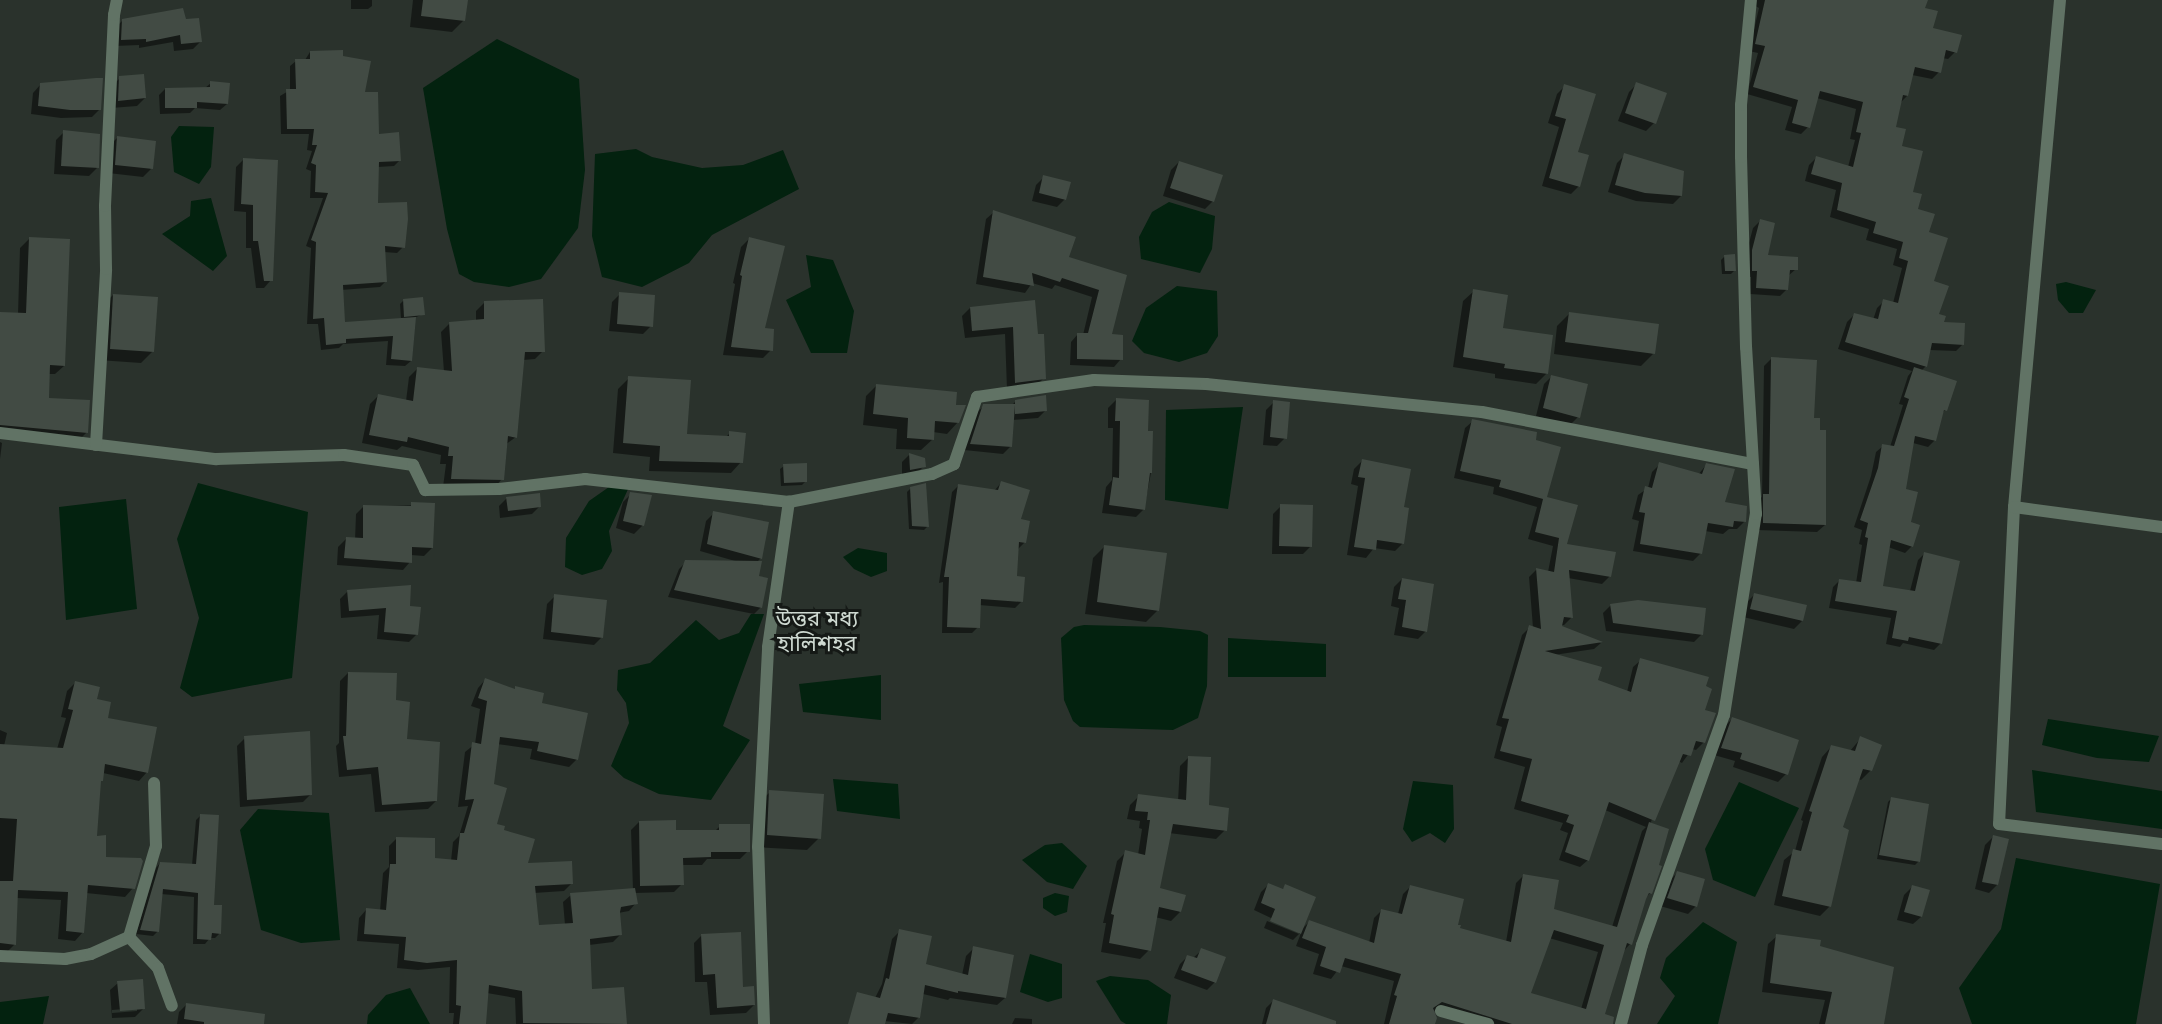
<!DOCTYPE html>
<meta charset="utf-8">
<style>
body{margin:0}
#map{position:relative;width:2162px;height:1024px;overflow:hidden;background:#2a322c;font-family:Georgia,"Noto Sans Bengali",serif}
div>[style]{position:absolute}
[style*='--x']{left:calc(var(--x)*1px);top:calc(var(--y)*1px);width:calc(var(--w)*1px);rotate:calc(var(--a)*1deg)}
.water>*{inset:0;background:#03220f}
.shadow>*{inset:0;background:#0007}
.building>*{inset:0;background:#424b44}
.street>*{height:12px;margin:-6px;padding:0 6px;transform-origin:6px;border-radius:6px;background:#617365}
span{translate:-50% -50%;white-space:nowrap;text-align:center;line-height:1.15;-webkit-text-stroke:6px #151916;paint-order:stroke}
.neighbourhood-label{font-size:22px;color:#ced9d1}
</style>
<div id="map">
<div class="water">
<i style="clip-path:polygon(497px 39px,579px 79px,585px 170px,578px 228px,541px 279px,509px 287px,474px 282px,459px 274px,447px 229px,423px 88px)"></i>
<i style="clip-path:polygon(179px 126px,214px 127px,211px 167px,199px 184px,174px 172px,171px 137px)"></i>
<i style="clip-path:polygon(636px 149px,652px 157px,702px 168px,743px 165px,783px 150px,799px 189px,712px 235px,689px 263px,642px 287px,602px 277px,592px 236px,595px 154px)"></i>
<i style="clip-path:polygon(211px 198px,227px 256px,213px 271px,162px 234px,190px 216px,191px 201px)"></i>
<i style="clip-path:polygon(1169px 202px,1215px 216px,1212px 249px,1200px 273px,1141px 259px,1139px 237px,1152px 212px)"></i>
<i style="clip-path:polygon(806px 255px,833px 260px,854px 311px,847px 353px,811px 353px,786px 300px,811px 287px)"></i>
<i style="clip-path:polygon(2066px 282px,2096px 290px,2083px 313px,2069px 313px,2058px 300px,2056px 284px)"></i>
<i style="clip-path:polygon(1177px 286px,1217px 291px,1218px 336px,1207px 353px,1179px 362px,1144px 353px,1132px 341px,1146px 308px)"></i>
<i style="clip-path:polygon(1243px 407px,1228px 509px,1165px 500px,1166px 410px)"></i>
<i style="clip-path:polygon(198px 483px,308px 512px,292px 678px,192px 697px,180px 688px,199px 618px,177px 539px)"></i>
<i style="clip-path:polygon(609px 487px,629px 487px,609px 531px,612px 551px,602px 569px,582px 575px,565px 567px,566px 538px,589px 501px)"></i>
<i style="clip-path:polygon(126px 499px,137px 609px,66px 620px,59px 507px)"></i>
<i style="clip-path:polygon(858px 548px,887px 553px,887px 571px,871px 577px,854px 569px,843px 557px)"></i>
<i style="clip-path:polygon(751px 614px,764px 614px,723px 726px,750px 740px,711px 800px,659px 794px,624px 778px,611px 766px,629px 723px,626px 703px,617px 690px,618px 670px,650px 663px,696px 620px,719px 640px,739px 633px)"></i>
<i style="clip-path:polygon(1084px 625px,1160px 627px,1200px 631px,1208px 635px,1207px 686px,1198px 718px,1173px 730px,1080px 727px,1073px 721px,1064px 700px,1061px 638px,1074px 627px)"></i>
<i style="clip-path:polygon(1228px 638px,1326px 644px,1326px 677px,1228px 677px)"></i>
<i style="clip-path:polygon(881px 675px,881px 720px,803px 712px,799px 684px)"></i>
<i style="clip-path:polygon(2048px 719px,2159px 736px,2149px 762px,2097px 758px,2042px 745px)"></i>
<i style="clip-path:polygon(2032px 770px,2162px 791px,2162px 829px,2036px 812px)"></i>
<i style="clip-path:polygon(833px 779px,898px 784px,900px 819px,837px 811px)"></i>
<i style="clip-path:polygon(1413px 781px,1453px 785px,1454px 829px,1445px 843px,1430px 833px,1412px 842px,1403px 829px)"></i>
<i style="clip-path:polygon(1739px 782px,1799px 808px,1755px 897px,1713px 880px,1705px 849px)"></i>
<i style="clip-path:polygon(258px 809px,329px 813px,340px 940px,301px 943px,261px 930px,240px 830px)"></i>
<i style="clip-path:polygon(1062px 843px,1087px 866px,1073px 889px,1047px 882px,1022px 860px,1045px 845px)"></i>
<i style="clip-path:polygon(2016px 858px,2160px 884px,2136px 1024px,1972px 1024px,1959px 988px,2001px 929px)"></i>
<i style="clip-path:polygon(1055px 893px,1069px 896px,1067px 912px,1055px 916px,1043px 908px,1043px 898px)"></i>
<i style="clip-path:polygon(1703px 922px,1737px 942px,1718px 1024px,1657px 1024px,1675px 996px,1660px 978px,1666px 958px)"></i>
<i style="clip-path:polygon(1030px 954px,1062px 964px,1062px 998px,1048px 1002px,1020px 992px)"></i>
<i style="clip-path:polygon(1110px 976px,1148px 980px,1171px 995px,1167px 1024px,1126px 1024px,1121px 1021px,1096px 981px)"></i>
<i style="clip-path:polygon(410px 988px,430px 1024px,367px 1024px,368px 1015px,386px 995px)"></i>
<i style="clip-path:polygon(49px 996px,43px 1024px,0 1024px,0 1002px)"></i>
</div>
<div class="shadow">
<i style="clip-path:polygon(351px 0,372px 0,372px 6px,368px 9px,351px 9px)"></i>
<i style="clip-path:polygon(413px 0,466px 0,464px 20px,452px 32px,410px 27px)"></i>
<i style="clip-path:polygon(1753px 0,1926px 0,1924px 8px,1931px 29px,1955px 52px,1948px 59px,1942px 58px,1939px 72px,1932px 79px,1912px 75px,1907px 96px,1900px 103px,1895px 128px,1917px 210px,1928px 233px,1937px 315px,1963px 344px,1956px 351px,1929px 350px,1926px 366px,1921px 371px,1945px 410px,1941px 414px,1935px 440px,1928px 447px,1913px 443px,1904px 490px,1912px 546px,1905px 553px,1888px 547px,1882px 587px,1910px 591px,1918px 560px,1925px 553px,1941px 643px,1934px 650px,1903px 643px,1900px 647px,1886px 644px,1891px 618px,1829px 608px,1833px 587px,1840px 580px,1856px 583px,1862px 545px,1859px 544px,1862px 530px,1854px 527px,1871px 476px,1876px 452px,1883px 446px,1890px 447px,1903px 405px,1899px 404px,1908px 376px,1912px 371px,1838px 349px,1847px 322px,1855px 314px,1873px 320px,1877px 308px,1884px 301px,1893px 303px,1902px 268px,1893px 265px,1897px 249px,1866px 240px,1869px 229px,1830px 217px,1836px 190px,1805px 181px,1809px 165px,1816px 158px,1848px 167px,1855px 140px,1850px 139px,1856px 109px,1817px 98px,1808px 127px,1801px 134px,1785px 130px,1792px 107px,1747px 94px,1758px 53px,1749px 51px,1759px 8px,1752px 4px)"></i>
<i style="clip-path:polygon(123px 20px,184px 21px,200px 42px,193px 49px,174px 51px,173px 42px,139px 48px,139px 45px,115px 46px,116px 27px)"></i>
<i style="clip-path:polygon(310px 52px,342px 58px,363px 94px,378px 135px,400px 160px,394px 166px,378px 167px,377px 205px,403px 247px,397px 253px,384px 252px,386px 281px,380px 287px,341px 290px,344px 324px,401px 319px,400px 304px,404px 300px,423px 314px,414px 318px,411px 361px,405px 366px,386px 365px,388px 341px,343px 344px,339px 348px,321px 350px,318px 324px,307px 324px,311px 248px,306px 246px,323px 198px,310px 198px,311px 171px,306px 169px,312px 151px,307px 150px,309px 134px,281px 134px,280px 96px,290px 90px,290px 66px,296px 61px,305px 60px)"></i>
<i style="clip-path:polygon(120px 78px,145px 98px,137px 106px,111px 108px,112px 86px)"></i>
<i style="clip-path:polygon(211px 83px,227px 104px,220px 110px,195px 108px,190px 113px,160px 114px,159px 95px,165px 89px,205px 88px)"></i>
<i style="clip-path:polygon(41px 84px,100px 109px,92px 117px,61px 118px,31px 114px,33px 93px)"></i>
<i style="clip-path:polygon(1637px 84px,1665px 94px,1654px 123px,1646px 131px,1618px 121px,1629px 92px)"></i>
<i style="clip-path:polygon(1565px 86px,1576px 153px,1579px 186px,1571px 194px,1542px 186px,1559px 127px,1548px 123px,1557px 94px)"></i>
<i style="clip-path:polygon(64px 132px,97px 168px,89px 176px,54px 174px,56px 140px)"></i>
<i style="clip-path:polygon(117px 138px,151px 169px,143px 177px,108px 173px,109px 146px)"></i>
<i style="clip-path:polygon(1625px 155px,1681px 196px,1673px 204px,1636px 201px,1608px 192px,1617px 163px)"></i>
<i style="clip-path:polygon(243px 160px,271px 280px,264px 288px,256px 288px,251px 248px,246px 248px,246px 212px,234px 211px,236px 167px)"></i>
<i style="clip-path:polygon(1179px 162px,1213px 201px,1205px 209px,1163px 196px,1171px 170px)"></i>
<i style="clip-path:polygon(1044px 177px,1065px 199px,1057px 207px,1032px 201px,1036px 185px)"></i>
<i style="clip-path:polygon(994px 212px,1067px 258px,1125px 276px,1110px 336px,1121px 359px,1114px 367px,1070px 365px,1071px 342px,1078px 334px,1083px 335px,1092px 297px,1055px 285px,1052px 289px,1032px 283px,1025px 293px,976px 284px,986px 219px)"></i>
<i style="clip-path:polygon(1760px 221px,1766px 257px,1796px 269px,1788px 276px,1787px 289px,1780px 296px,1750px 294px,1751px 277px,1746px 277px,1745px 258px,1753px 228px)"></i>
<i style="clip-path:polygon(29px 239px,64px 366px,55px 374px,48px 374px,47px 400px,87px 432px,78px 441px,0 434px,0 313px,18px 314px,20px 248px)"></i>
<i style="clip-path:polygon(749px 239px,763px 330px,771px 350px,763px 358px,723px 355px,735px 284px,733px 283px,741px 247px)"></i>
<i style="clip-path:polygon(1725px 256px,1734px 271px,1731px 274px,1722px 274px,1721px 260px)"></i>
<i style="clip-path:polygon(1474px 291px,1501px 330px,1547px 373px,1536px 384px,1495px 378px,1495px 374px,1453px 367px,1463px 301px)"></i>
<i style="clip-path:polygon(620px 294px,651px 326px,643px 334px,609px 331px,612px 302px)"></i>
<i style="clip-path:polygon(113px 295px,153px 351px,141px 363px,98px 360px,101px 307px)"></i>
<i style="clip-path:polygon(484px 303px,543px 351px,535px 359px,523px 360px,516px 437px,505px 445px,502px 479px,494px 488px,443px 487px,446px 464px,440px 464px,441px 455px,402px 446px,397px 450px,362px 443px,370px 404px,378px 396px,406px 401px,409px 377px,417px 369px,444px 372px,441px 332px,450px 323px,476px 321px,476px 311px)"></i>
<i style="clip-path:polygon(970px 308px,1037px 336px,1044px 378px,1036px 386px,1007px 390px,1005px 334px,965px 338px,962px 316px)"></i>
<i style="clip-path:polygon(1570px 313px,1653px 354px,1641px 366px,1554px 354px,1557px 326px)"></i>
<i style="clip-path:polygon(1772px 358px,1812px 420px,1825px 525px,1817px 532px,1756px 530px,1756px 503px,1762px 497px,1764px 366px)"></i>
<i style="clip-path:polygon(1552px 376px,1578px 417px,1570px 425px,1536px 416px,1544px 384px)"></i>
<i style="clip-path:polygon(629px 378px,685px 435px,726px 437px,730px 433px,741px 462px,731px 473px,649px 471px,650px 457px,613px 453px,618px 389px)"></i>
<i style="clip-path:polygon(877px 385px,954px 406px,958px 422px,947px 434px,933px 432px,933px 439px,921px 450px,896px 449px,897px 429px,863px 425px,866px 396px)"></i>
<i style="clip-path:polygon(1116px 400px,1147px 433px,1151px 473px,1144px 509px,1136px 517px,1102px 513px,1106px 487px,1112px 480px,1113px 428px,1108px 428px,1108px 408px)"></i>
<i style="clip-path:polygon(1016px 401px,1045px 411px,1038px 418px,1013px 420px,1011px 446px,1003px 454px,964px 450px,976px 413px,984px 406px,1011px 406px)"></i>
<i style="clip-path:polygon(1274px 402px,1285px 438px,1277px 446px,1263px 445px,1266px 410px)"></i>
<i style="clip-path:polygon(evenodd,1473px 421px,1534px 441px,1545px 498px,1565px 545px,1610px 576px,1602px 584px,1568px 578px,1571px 618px,1564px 625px,1556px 625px,1601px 643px,1594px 649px,1554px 655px,1596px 681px,1627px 692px,1633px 667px,1641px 660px,1703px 711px,1704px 742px,1696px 750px,1692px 749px,1682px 763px,1678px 761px,1650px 824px,1650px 893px,1645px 899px,1630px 944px,1623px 952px,1602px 1021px,1607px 1024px,1484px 1024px,1432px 1010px,1434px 1024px,1384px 1024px,1394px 981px,1341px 966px,1331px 979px,1313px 974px,1319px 954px,1296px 946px,1301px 933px,1299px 934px,1299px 931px,1254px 910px,1261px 892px,1268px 885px,1282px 890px,1286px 886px,1302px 929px,1309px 922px,1369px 943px,1374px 918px,1381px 911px,1398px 914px,1403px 894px,1410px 887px,1458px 930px,1506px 942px,1516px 883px,1523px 876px,1552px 910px,1612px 927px,1642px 831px,1646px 827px,1605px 810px,1588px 860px,1580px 867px,1559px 860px,1568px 833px,1560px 830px,1563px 823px,1514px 809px,1525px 767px,1494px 758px,1502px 727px,1496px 725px,1522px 635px,1530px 627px,1533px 628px,1529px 577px,1536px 570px,1548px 572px,1553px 546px,1528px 539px,1537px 507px,1493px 494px,1494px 487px,1454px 478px,1465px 428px,1473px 421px,1549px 938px,1598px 952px,1581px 1009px,1529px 994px,1549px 938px)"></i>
<i style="clip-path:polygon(0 442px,2px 443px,0 459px)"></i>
<i style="clip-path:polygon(909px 455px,924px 466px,916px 474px,902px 477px,902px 462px)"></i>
<i style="clip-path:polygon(1362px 461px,1403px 508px,1402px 544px,1395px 551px,1374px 548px,1366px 558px,1347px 555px,1358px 486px,1351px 484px,1354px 469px)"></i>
<i style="clip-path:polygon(1660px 464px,1698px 475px,1706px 465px,1723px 504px,1745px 521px,1737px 529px,1729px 529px,1723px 534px,1705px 531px,1701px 553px,1693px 561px,1633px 551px,1639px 521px,1632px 519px,1638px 495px,1648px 488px,1652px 472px)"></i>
<i style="clip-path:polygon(784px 466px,806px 481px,802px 485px,781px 486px,780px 469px)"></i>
<i style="clip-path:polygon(1001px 483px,1019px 520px,1025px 542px,1018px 549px,1015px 577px,1022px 601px,1015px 608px,979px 605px,978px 627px,972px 633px,942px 633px,943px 582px,939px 583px,952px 492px,958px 486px,994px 491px)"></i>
<i style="clip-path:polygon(911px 488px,927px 527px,924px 530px,909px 529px,907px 492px)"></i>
<i style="clip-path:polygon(631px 494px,650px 496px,642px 526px,634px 534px,616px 528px,623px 502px)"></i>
<i style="clip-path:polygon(507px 498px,540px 506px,532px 514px,500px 518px,499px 506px)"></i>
<i style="clip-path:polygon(434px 505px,432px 548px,424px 556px,411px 555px,410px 562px,403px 570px,337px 565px,338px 547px,346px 539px,355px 540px,356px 514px,364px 506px)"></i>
<i style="clip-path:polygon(1281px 506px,1311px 546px,1303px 554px,1272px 554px,1273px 514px)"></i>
<i style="clip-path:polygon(714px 513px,761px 558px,757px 562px,761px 607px,754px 614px,668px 597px,679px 569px,686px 562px,735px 561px,700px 551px,706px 521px)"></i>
<i style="clip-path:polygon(1105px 546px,1158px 610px,1146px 622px,1085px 614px,1093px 558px)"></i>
<i style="clip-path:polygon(1402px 579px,1426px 631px,1418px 639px,1394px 635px,1399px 608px,1391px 606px,1394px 587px)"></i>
<i style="clip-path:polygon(348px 591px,409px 607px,417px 634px,409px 642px,377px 639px,379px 615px,341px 618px,340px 599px)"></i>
<i style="clip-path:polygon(1754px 595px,1802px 621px,1794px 629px,1743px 617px,1746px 603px)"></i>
<i style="clip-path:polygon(555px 596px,602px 637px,594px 645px,543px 639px,547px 604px)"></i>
<i style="clip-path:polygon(1611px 605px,1702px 634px,1694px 642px,1606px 631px,1603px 613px)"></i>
<i style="clip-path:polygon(348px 673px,395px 702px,405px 741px,436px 801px,428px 809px,375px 812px,371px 774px,339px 777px,336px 746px,339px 743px,340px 681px)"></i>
<i style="clip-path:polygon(485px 680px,540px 704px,577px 759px,569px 767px,530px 759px,532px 749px,497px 744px,492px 785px,495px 825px,526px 865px,572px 883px,564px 891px,534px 893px,538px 927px,565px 925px,563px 902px,571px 895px,633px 890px,631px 830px,639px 822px,675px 832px,715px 831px,720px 826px,748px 851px,740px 859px,707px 859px,702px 865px,682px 865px,682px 884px,674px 892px,635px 893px,636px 903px,629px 911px,618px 913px,621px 934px,613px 942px,589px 945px,591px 991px,623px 989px,626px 1024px,516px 1024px,515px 998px,487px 993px,485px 1024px,453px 1024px,454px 1013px,449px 1013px,450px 967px,418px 970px,397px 968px,399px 944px,357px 941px,359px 918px,366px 910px,380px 911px,383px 873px,389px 867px,389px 846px,397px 838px,433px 859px,451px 861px,453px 842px,459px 836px,468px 806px,458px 807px,465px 752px,475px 744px,480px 709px,471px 706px,478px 688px)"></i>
<i style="clip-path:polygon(75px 683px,95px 701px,147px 772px,139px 781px,103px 773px,99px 783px,95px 837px,105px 859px,133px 888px,125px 897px,86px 893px,83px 932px,75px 941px,58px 939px,61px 900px,17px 898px,15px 944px,7px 952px,0 952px,0 730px,7px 733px,4px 746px,57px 749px,66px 718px,61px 717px,67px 691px)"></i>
<i style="clip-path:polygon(1732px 719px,1786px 774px,1778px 782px,1733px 767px,1735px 761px,1714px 755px,1724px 727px)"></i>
<i style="clip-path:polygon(245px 738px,311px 794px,303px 802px,240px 807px,237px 746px)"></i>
<i style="clip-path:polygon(1861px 738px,1871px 770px,1861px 780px,1858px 779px,1841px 828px,1830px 906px,1820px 916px,1774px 905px,1784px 860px,1795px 851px,1803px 821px,1801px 820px,1822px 757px,1831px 747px,1850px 751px)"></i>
<i style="clip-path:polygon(1189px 757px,1208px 807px,1225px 830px,1216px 839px,1169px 833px,1159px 890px,1180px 912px,1171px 921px,1155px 917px,1149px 950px,1140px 959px,1101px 952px,1106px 923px,1103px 923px,1117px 861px,1126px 852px,1138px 855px,1142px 829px,1139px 828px,1140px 821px,1127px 819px,1130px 805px,1139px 796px,1178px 801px,1180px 766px)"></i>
<i style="clip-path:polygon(770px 792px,819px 838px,807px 850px,755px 847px,758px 804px)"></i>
<i style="clip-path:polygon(1892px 798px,1919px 861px,1915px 865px,1877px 859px,1888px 802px)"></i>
<i style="clip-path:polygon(201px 815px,212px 907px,220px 933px,215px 938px,210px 938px,205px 944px,193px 944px,194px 897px,161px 894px,158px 931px,153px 936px,136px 934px,156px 868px,160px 863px,192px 865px,196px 820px)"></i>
<i style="clip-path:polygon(1993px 837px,1997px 885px,1989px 893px,1975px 889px,1985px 845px)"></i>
<i style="clip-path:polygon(1678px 872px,1696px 906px,1688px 914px,1660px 906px,1670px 880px)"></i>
<i style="clip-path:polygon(1912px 887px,1921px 917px,1913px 924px,1897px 920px,1904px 895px)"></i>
<i style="clip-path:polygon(1267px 921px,1299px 934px,1293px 940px,1264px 928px)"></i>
<i style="clip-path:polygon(900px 931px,924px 966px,962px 975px,966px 956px,974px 948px,1005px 998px,997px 1005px,950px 998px,948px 1000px,923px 994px,919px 1017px,912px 1024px,884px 1021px,884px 1024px,849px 1024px,875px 998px,882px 984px,892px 939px)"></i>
<i style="clip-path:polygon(702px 935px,754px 1005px,746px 1013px,710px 1015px,707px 982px,695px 982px,694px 943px)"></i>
<i style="clip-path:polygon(1777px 936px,1818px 947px,1883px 1024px,1819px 1024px,1825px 1000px,1762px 992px,1768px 944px)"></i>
<i style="clip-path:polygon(1202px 950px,1215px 982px,1207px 990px,1174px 978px,1180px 964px,1188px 956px,1193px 958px)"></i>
<i style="clip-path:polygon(evenodd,118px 983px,143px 1009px,135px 1017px,112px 1018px,110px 990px,118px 983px,137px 1008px,137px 1011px,112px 1013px,112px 1010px,137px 1008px)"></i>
<i style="clip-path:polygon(1273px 1001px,1304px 1024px,1262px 1024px,1266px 1008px)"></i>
<i style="clip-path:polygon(187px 1004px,244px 1024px,177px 1024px,179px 1012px)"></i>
<i style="clip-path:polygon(1015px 1018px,1032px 1019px,1032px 1024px,1012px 1024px)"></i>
</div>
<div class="building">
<i style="clip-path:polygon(423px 0,468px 0,465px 21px,421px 16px)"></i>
<i style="clip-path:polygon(1765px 0,1928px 0,1925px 8px,1938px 11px,1933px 28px,1962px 35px,1957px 53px,1946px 50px,1941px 73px,1915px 67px,1908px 96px,1903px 95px,1896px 127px,1906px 129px,1902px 146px,1923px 151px,1913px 192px,1922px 194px,1918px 209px,1935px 214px,1929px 232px,1948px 238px,1934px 281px,1949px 286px,1939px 314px,1946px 316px,1944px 322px,1965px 323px,1964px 345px,1932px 343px,1927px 367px,1845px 342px,1854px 313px,1878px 319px,1883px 299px,1898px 303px,1908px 261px,1899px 258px,1903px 242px,1873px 233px,1876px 222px,1837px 210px,1842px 183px,1811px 174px,1816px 156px,1853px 167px,1861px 133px,1856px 132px,1863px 102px,1820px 91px,1810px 128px,1792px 123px,1798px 100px,1753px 87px,1765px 46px,1755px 44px)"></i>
<i style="clip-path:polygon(183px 8px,186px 19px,199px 18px,202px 42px,181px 44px,180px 35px,146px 42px,146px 39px,121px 40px,122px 19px)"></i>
<i style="clip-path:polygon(343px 50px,343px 56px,371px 61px,365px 92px,378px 92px,379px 134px,399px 132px,401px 161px,379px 162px,378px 203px,407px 202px,408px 219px,405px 248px,385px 246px,387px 282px,343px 285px,345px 322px,416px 317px,412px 361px,391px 359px,393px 336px,346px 339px,346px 343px,326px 345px,324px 318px,313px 319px,316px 242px,311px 240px,328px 193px,315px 192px,316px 165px,311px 163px,317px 145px,312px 145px,314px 129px,287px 129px,286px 89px,296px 89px,295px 59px,310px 59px,310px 51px)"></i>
<i style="clip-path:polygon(144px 74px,146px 98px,118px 101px,119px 76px)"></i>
<i style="clip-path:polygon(96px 78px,103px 78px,101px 110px,70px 110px,38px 106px,40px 83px)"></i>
<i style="clip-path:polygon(210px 81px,230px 83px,228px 104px,197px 102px,197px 108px,165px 108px,165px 88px,210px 87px)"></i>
<i style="clip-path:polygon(1636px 82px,1667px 93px,1656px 124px,1625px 113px)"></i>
<i style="clip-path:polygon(1564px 84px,1596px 94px,1578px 152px,1589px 155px,1580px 187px,1549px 178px,1566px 119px,1555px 116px)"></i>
<i style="clip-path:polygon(63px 130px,100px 134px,99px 168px,61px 166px)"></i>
<i style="clip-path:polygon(117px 136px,156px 141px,153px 169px,115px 165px)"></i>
<i style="clip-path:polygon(1624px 153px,1684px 171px,1682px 196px,1645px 193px,1615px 185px)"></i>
<i style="clip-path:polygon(243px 158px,278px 160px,273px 281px,264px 281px,258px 241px,253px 241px,253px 205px,241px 204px)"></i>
<i style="clip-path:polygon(1179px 161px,1223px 175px,1214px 202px,1170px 188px)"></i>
<i style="clip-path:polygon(1043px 175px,1071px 182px,1066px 200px,1039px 193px)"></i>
<i style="clip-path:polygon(993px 210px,1076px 237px,1069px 257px,1127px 275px,1112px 334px,1123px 335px,1123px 360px,1077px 359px,1077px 333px,1088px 333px,1099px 290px,1062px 278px,1060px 282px,1032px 273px,1034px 286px,983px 277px)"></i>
<i style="clip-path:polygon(1760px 219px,1775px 223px,1768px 255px,1798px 257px,1798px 270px,1790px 270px,1788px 290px,1756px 288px,1757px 271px,1752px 271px,1752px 250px)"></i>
<i style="clip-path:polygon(29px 237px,70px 239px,65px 366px,50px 365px,49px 398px,90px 400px,88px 433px,0 425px,0 312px,26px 313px)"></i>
<i style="clip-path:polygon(749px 237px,785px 246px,765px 328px,774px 329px,773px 351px,731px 347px,742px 276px,740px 275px)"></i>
<i style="clip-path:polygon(1735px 254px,1736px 271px,1725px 271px,1724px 255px)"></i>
<i style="clip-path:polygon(1473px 289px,1508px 295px,1503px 328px,1553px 335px,1548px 374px,1504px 368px,1505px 364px,1463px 357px)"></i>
<i style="clip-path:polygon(619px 292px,655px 295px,653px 327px,617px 324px)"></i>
<i style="clip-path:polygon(113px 294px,158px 297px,154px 352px,110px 349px)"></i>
<i style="clip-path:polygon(423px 297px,425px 315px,404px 317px,403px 299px)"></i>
<i style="clip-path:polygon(543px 299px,545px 352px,525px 352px,517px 438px,508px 436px,504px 480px,451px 479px,453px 456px,448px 456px,449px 447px,408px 437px,407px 442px,369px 435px,378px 394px,413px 401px,417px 367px,452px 371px,449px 322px,484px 319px,484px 301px)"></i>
<i style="clip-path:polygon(1035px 300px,1038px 334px,1044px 334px,1046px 379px,1015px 383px,1013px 327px,972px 331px,970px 307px)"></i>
<i style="clip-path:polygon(1569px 312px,1659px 324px,1655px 354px,1565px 342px)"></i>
<i style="clip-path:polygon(1771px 357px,1817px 360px,1814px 418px,1820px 418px,1820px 430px,1826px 430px,1826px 525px,1763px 523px,1763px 494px,1769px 494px)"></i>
<i style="clip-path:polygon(1914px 367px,1957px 381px,1947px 411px,1944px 410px,1936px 441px,1915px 436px,1906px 489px,1918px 492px,1911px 522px,1920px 525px,1913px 547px,1891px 540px,1883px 586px,1915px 591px,1924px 552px,1960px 561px,1942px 644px,1909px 637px,1908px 641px,1892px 638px,1897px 611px,1835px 601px,1839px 579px,1861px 582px,1868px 538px,1865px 537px,1868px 523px,1860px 520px,1878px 468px,1882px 444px,1894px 446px,1909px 399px,1904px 397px)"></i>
<i style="clip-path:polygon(1551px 375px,1588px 384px,1580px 418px,1543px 408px)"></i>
<i style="clip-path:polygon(628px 376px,691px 380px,687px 434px,729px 436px,729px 431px,746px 433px,743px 463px,659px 461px,660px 446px,623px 443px)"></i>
<i style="clip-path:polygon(876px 384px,957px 392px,956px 405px,966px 405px,959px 423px,935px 421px,934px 440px,907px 438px,908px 418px,873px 414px)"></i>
<i style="clip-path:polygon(1046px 395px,1047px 411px,1015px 414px,1015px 405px,1012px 447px,970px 444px,983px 404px,1015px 404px,1015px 400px)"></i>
<i style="clip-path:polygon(1116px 398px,1149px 400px,1148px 431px,1153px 431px,1152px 473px,1150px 473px,1145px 510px,1109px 505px,1113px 477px,1119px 478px,1120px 421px,1115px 421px)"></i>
<i style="clip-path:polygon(1273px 400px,1290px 402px,1287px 439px,1270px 437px)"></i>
<i style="clip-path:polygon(1472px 419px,1537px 432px,1536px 440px,1561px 447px,1547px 497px,1578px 505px,1567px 544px,1616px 552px,1611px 577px,1569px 570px,1573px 618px,1564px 617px,1562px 626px,1603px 642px,1545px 651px,1602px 667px,1598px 680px,1631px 692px,1640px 658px,1709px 677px,1706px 686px,1712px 689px,1705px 710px,1716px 713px,1705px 743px,1696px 741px,1691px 756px,1683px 754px,1655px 821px,1609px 802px,1589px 861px,1565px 852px,1574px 825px,1566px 822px,1569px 815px,1521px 801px,1532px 759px,1500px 751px,1509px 719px,1502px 718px,1529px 625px,1541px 629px,1536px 568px,1554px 572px,1559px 538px,1535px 532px,1543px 499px,1499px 487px,1501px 480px,1460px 471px)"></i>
<i style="clip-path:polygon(909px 453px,925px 458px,926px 467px,910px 470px)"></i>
<i style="clip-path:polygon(1362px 459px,1411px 469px,1404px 507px,1409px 508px,1404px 544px,1377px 540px,1376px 550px,1354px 547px,1365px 478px,1358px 477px)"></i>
<i style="clip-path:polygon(1659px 462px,1702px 474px,1706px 463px,1735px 469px,1725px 502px,1747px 506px,1746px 522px,1734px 521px,1733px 527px,1708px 523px,1702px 554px,1640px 544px,1645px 513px,1639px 512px,1645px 486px,1652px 488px)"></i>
<i style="clip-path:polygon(807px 463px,807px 482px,784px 483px,783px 464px)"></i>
<i style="clip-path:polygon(1001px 481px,1030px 490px,1021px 519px,1030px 521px,1026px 543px,1019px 542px,1017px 576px,1025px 577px,1023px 602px,981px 599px,980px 628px,947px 627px,949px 577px,944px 577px,958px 484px,998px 490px)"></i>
<i style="clip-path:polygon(926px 483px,929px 527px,912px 526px,910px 487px)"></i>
<i style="clip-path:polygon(630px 492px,652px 495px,644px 526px,623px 521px)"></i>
<i style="clip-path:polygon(540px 493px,541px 507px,508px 511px,506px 497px)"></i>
<i style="clip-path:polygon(411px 502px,435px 503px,433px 548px,412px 547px,412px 563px,344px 558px,346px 537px,363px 538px,363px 505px,411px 506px)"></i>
<i style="clip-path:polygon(1280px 504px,1313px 505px,1312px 547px,1279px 546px)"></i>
<i style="clip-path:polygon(713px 511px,769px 522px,762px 559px,707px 544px)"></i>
<i style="clip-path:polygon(1104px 545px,1167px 553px,1159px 611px,1097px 602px)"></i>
<i style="clip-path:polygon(685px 560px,762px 561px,759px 576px,768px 578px,762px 608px,674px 590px)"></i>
<i style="clip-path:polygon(1402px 578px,1434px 584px,1427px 632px,1402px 627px,1406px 600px,1398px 599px)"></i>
<i style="clip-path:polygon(411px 585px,410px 606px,421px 607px,418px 635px,384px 632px,386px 608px,349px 611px,347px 590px)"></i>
<i style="clip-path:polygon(1754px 593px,1807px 605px,1803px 621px,1750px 609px)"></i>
<i style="clip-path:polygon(554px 594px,607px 600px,603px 638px,551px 632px)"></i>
<i style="clip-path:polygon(1638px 600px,1706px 608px,1703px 635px,1613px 623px,1610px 604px)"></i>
<i style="clip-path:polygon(348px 672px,397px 673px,396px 700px,410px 702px,407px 739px,440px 742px,437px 801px,382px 805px,378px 767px,347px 770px,343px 736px,346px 736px)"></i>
<i style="clip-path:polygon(485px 678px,515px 689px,515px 686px,544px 693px,542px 703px,588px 713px,578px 760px,537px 751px,539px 742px,500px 737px,494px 784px,507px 788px,497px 824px,505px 826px,504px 830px,535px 839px,528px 863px,572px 861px,573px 884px,535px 886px,539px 925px,573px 923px,570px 893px,635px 888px,638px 904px,621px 907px,620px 912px,622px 935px,590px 939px,592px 989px,624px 987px,627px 1024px,523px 1023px,522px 991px,489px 985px,486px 1024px,459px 1024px,461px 1006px,456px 1005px,457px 960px,427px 963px,404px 960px,406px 937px,364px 934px,366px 908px,386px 910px,390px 864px,396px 864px,396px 837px,435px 838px,435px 858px,457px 860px,460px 833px,464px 833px,474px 799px,465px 800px,472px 742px,481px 744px,487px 701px,478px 698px)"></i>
<i style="clip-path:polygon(75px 681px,100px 687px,97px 699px,111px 702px,108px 718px,157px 727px,148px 773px,105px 764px,103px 781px,101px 781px,97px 836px,106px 835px,106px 857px,141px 858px,143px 861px,135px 889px,88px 885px,84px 933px,66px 931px,68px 892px,18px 890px,16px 945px,0 943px,0 881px,13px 881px,17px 819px,0 818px,0 744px,63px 748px,73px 710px,68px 709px)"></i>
<i style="clip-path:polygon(1732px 717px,1799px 740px,1788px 775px,1740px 759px,1742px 753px,1721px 748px)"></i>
<i style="clip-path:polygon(310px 731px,312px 795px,247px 800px,244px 736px)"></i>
<i style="clip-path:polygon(1860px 736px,1882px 745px,1872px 771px,1863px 769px,1843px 827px,1849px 830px,1831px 907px,1782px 896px,1793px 849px,1801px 851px,1812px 812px,1809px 811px,1831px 745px,1855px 751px)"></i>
<i style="clip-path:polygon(1188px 756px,1211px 757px,1209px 805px,1229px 808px,1227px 831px,1173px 824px,1160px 888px,1186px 895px,1181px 912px,1159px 907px,1151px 951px,1109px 943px,1114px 915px,1111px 914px,1125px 850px,1145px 855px,1150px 820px,1147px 820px,1148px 812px,1135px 811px,1138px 794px,1186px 800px)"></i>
<i style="clip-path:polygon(769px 790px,824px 794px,821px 839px,767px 835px)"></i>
<i style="clip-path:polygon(1891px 797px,1929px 804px,1920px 862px,1879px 855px)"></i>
<i style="clip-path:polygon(200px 814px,219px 815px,214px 905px,222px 905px,221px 934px,212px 933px,211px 940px,197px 939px,198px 893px,163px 889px,159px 932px,140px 930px,160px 862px,196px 864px)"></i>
<i style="clip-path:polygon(676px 820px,676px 830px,719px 830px,719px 824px,750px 824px,750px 852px,711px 852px,711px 857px,683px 858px,684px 885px,640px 886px,639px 821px)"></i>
<i style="clip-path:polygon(evenodd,1649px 822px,1669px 829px,1659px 865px,1662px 866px,1652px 894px,1649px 893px,1646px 899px,1632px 945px,1627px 943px,1605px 1014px,1614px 1017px,1613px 1024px,1512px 1024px,1442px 1002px,1433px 1008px,1437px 1018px,1435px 1024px,1389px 1024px,1397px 996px,1394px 995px,1401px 974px,1345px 958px,1340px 973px,1320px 966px,1326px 947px,1302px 938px,1309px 920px,1374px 943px,1381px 909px,1402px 914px,1410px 885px,1464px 899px,1458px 925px,1461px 925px,1460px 928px,1511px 942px,1523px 874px,1559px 880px,1554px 909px,1617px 927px,1649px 822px,1554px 930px,1604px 945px,1586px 1009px,1531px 993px,1554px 930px)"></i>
<i style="clip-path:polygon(1993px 835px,2009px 839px,1998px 885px,1982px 882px)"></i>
<i style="clip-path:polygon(1677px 871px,1705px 879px,1697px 907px,1667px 898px)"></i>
<i style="clip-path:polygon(1268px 883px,1283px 889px,1285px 884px,1316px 897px,1301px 934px,1270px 921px,1275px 909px,1261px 903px)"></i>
<i style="clip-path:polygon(1912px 885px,1930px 890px,1922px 917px,1904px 912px)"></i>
<i style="clip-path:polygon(899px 929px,932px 936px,926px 964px,968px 975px,973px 946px,1014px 955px,1006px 998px,958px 991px,958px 993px,925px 985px,920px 1018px,888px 1013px,885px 1024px,848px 1024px,857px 992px,880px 998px,886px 978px,889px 979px)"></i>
<i style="clip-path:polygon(741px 932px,743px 987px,754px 986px,755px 1005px,717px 1008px,715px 974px,703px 975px,701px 934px)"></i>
<i style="clip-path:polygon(1776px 934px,1821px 940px,1820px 946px,1894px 967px,1884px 1024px,1825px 1024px,1832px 992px,1770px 983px)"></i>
<i style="clip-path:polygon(1201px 948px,1226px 957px,1216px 983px,1181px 970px,1187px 955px,1197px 958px)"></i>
<i style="clip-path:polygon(143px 979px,145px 1009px,120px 1011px,117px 981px)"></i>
<i style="clip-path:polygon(1273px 999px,1336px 1021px,1336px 1024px,1266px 1024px)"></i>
<i style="clip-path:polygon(186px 1003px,265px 1014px,264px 1024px,204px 1024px,204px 1022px,184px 1019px)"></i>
</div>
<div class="street">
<i style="--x:2060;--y:0;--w:509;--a:95.18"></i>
<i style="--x:2014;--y:507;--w:317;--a:92.7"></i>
<i style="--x:1999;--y:824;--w:164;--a:7"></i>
<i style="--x:0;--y:433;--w:218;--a:6.9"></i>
<i style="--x:216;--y:459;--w:128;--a:-1.8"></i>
<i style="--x:344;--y:455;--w:70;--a:8.2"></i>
<i style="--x:413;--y:465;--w:28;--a:64"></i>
<i style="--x:425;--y:490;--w:74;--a:-0.8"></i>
<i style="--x:499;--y:489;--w:87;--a:-6.6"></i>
<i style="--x:585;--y:479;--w:205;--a:6.4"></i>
<i style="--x:789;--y:502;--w:146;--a:-11.1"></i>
<i style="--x:932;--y:474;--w:24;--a:-24"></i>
<i style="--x:954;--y:464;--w:71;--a:-71.1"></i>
<i style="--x:977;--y:397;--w:118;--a:-8.3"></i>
<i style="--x:1094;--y:380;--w:112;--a:2"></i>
<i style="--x:1206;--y:384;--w:277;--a:5.8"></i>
<i style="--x:1482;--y:412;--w:276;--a:10.9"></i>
<i style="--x:96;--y:445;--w:176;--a:-86.7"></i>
<i style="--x:106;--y:269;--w:63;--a:-90.9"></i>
<i style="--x:105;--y:206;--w:191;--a:-87.3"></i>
<i style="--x:114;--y:15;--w:15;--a:-79"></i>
<i style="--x:2014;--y:507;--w:149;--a:7.7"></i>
<i style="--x:129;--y:937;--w:42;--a:46.9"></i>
<i style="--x:158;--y:968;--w:40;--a:69.8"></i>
<i style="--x:0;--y:956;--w:65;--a:2.6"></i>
<i style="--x:65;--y:959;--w:26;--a:-11"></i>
<i style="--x:91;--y:954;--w:42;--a:-24.1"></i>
<i style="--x:129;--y:937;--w:95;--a:-73.5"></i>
<i style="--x:156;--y:846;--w:63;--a:-91.8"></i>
<i style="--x:1441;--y:1011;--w:49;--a:15.5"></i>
<i style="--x:764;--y:1024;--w:177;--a:-91.9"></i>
<i style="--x:758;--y:847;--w:200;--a:-87.1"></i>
<i style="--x:768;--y:647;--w:147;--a:-81.8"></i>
<i style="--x:1621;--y:1024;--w:82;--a:-75.1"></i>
<i style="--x:1642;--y:945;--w:244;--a:-70.4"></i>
<i style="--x:1724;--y:715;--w:204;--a:-81"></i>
<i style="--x:1756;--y:514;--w:167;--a:-93.4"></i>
<i style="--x:1746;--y:347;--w:190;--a:-91.5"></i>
<i style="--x:1741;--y:157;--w:52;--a:-90"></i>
<i style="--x:1741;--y:105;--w:105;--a:-84.6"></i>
</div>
<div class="neighbourhood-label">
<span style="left:817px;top:633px">উত্তর মধ্য<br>হালিশহর</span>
</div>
</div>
